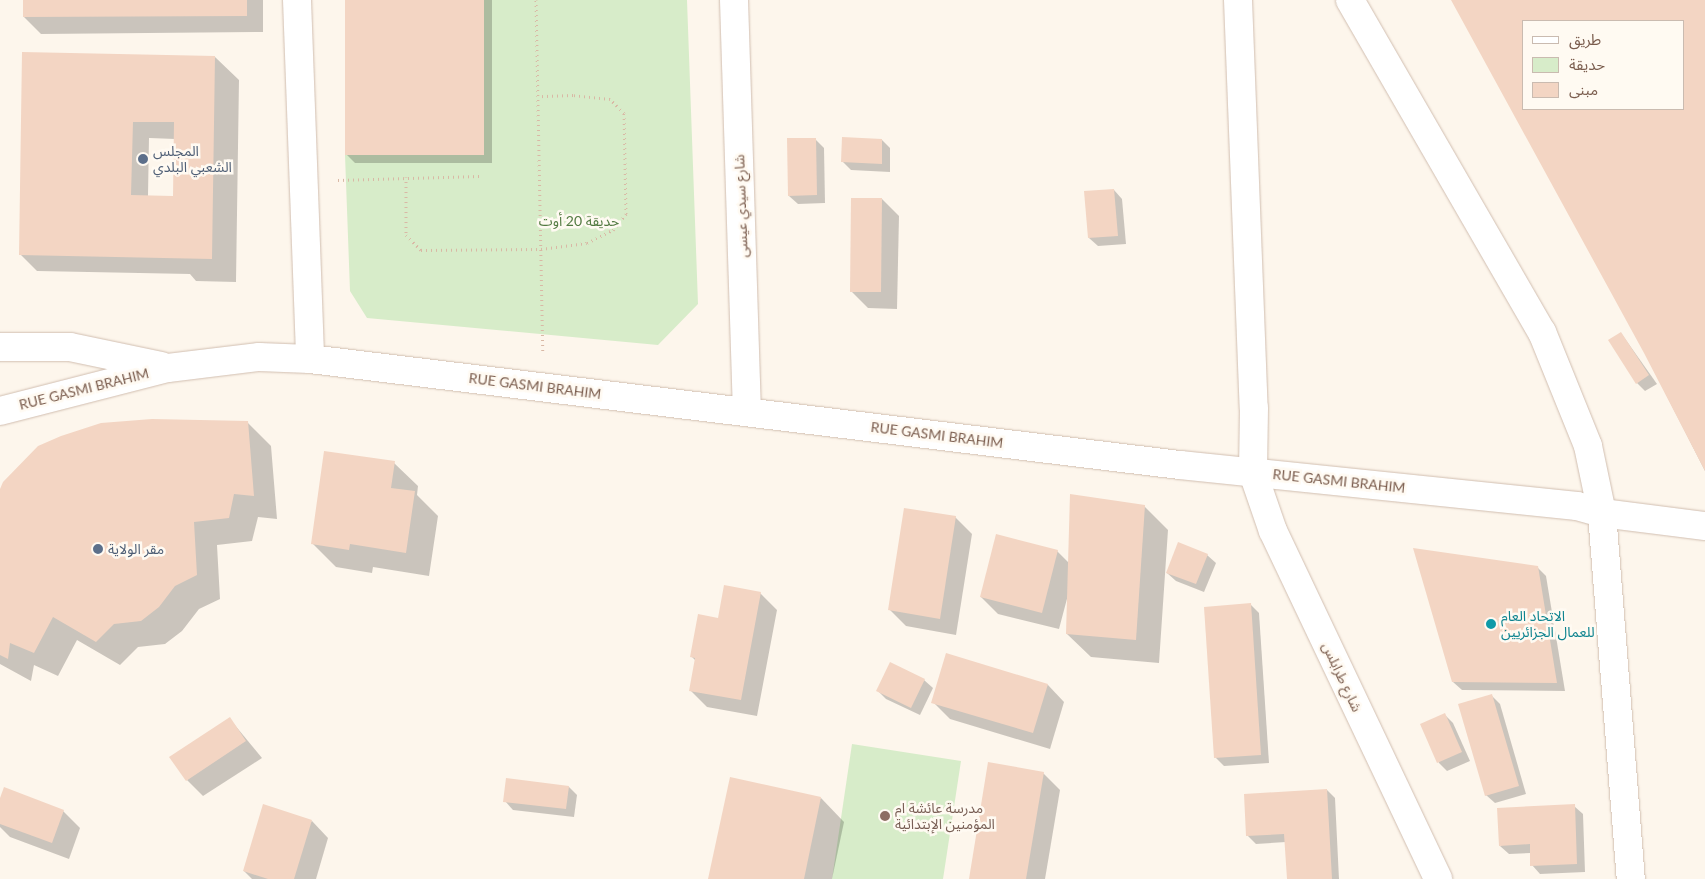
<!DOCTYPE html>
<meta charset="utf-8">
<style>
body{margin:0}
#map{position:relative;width:1705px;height:879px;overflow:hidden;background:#fdf6ec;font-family:Lato,"Noto Sans Arabic",sans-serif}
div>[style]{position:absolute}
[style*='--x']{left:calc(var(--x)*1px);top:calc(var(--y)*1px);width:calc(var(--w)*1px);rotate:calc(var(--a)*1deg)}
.green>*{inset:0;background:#d7ecc9}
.shadow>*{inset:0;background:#0003}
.building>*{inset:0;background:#f3d5c3}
.path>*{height:3px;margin-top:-1.5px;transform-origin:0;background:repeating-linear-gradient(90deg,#d9b8a5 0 1px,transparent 0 5px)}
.roads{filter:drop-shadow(0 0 1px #d1beb0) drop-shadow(0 0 1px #d1beb0)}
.street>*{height:28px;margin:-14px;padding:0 14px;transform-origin:14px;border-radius:14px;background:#fff}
.secondary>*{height:28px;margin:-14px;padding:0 14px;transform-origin:14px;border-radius:14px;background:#fff}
.dots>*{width:14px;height:14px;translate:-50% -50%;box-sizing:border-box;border:2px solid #fffaf2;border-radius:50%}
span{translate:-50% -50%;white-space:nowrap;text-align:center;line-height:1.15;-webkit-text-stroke:5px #fffaf2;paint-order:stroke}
.service-label{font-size:14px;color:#4e5e75}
.left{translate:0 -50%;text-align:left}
.street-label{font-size:14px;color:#7a5c4d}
.park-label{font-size:14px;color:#527a41}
.culture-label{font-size:14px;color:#0d838f}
.education-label{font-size:14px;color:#785e54}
.legend{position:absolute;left:1522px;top:20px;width:162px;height:90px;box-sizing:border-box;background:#fffaf2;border:1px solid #cabbb0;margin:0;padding:6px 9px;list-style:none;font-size:15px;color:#7a5c4d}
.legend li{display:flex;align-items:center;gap:10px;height:25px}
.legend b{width:25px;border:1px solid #cabbb0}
</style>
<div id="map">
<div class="green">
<i style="clip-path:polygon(484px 0,687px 0,698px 304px,658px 345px,367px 318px,350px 291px,345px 155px,484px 155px)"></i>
<i style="clip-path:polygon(852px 744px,961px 761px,943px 879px,832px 879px)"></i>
</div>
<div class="shadow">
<i style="clip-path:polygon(24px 0,263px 0,263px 32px,41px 34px,24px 17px)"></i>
<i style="clip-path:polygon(346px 0,492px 0,492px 163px,355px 163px,346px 154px)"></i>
<i style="clip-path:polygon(evenodd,1452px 0,1705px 0,1705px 471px,1645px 353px,1452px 0,1524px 21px,1684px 21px,1684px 109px,1524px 109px,1524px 21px)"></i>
<i style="clip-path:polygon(evenodd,24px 53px,215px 57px,239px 80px,236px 282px,196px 281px,190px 274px,37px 271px,20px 254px,24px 53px,149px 138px,175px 139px,174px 197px,148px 196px,149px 138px)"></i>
<i style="clip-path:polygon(815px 139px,824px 148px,825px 203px,798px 204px,789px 196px)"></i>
<i style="clip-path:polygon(882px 140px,890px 148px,890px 172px,851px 170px,842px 161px)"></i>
<i style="clip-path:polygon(1114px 190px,1122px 199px,1126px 244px,1098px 246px,1089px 238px)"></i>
<i style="clip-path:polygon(882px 199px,899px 216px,897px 309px,868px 308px,851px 291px)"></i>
<i style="clip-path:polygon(1621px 333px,1657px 384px,1645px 391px,1637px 383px)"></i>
<i style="clip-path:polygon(247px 422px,271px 446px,277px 519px,258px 517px,252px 541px,217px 545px,220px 599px,199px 609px,182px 631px,165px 644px,138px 647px,120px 665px,77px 640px,58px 676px,34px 665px,31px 681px,0 664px,0 492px)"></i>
<i style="clip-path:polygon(394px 463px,418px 486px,417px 495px,438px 516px,429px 576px,373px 567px,372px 573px,336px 567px,312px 543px)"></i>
<i style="clip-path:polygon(1144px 506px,1168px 530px,1159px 663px,1091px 657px,1067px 634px,1068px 595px,1059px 629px,998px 614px,981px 597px,1057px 551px,1069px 563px)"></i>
<i style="clip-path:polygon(955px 517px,972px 534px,956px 635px,906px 626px,889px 609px)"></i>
<i style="clip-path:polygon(1207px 555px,1216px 563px,1204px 592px,1176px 581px,1167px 573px)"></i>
<i style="clip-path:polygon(1537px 567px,1546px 576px,1565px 691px,1462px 690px,1453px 682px)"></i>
<i style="clip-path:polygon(760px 593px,777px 610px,757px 716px,707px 707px,690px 690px,696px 661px,692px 657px,719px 620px)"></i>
<i style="clip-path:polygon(1251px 605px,1259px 613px,1269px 763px,1224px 766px,1215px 757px)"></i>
<i style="clip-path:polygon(924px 680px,933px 688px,920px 715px,886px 699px,878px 691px)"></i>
<i style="clip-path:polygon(1048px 685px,1064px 702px,1050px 749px,950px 719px,933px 702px)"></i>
<i style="clip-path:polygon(1492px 696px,1500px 704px,1526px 794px,1495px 803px,1486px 795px)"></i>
<i style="clip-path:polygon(1445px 715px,1453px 723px,1470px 761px,1447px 771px,1439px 763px,1421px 725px)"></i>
<i style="clip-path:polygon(229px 718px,262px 758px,203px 796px,187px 780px)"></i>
<i style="clip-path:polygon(1043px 773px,1060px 790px,1045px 879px,970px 879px)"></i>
<i style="clip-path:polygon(569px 787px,577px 795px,574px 817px,513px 810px,505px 801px)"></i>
<i style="clip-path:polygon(1327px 790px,1335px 798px,1339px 879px,1288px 879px,1286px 842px,1256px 844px,1247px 835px)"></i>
<i style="clip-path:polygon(821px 798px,844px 822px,832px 879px,709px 879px)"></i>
<i style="clip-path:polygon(0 801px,63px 811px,80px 828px,69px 859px,10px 837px,0 827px)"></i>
<i style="clip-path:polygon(1574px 806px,1583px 814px,1585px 872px,1540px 874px,1532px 865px,1531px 853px,1509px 854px,1500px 846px)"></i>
<i style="clip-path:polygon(312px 821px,328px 838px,316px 879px,252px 879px,244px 871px)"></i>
</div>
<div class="building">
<i style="clip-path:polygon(23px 0,247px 0,247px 16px,23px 17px)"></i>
<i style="clip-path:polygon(345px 0,484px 0,484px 155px,345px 155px)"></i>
<i style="clip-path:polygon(evenodd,1451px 0,1705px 0,1705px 471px,1644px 353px,1451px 0,1524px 21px,1684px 21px,1684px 109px,1524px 109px,1524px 21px)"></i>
<i style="clip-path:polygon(evenodd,22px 52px,215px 56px,212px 259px,19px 255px,22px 52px,133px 122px,174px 122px,173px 196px,131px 195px,133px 122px)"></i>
<i style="clip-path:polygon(842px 137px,882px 139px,882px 164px,841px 162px)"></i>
<i style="clip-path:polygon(787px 138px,816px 138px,817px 195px,788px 196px)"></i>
<i style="clip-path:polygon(1114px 189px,1118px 236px,1088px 238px,1084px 191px)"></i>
<i style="clip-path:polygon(851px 198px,882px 198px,881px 292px,850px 292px)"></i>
<i style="clip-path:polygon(1621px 332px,1649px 375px,1636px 384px,1608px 340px)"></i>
<i style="clip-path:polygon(152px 419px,248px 421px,254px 496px,234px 494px,229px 518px,194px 522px,197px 575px,175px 586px,159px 607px,141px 621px,114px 624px,96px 642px,53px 617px,34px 653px,10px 643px,8px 659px,0 655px,0 489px,3px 482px,38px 446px,61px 436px,101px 423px)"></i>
<i style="clip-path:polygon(324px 451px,395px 461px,391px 488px,415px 491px,406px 553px,350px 544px,349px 550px,311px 544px)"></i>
<i style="clip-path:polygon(1070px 494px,1145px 505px,1136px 640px,1066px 634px)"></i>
<i style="clip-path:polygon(904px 508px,956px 516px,940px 619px,888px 610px)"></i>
<i style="clip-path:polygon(996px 534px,1058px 550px,1042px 613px,980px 597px)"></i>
<i style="clip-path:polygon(1178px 542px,1208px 554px,1196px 584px,1166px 573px)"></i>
<i style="clip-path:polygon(1413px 548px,1538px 566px,1557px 683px,1452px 682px)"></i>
<i style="clip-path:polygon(724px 585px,761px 592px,741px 700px,689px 691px,695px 658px,690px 657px,698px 614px,718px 618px)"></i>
<i style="clip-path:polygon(1251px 603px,1261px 755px,1214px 758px,1204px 607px)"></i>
<i style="clip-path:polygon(946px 653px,1048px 684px,1033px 733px,931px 703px)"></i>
<i style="clip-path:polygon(890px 662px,925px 679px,911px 708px,876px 691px)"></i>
<i style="clip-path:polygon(1492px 694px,1519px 786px,1485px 796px,1458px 704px)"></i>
<i style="clip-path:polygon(1445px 713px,1462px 752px,1437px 763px,1420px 724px)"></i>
<i style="clip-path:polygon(230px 717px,246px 741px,186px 781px,169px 757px)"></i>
<i style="clip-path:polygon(988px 762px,1044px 772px,1026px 879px,969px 879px)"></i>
<i style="clip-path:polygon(730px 777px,821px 797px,804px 879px,708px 879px)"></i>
<i style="clip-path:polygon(506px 778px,569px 786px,566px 809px,503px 802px)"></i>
<i style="clip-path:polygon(4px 787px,64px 810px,52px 843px,0 824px,0 798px)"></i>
<i style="clip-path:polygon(1327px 789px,1332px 879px,1287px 879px,1284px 834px,1246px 836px,1244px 794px)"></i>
<i style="clip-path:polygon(263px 804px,312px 820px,294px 879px,268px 879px,243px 871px)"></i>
<i style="clip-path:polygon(1575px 804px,1577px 864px,1530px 866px,1530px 844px,1499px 846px,1497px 808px)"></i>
</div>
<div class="path">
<i style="--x:536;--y:0;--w:352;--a:88.9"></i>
<i style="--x:406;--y:177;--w:58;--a:90"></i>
<i style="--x:406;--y:235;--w:21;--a:45"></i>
<i style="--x:421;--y:250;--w:120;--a:-0.5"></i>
<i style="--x:541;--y:249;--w:46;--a:-7.4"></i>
<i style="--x:587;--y:243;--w:29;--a:-27"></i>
<i style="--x:613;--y:230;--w:21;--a:-51"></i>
<i style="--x:626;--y:214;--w:101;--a:-91.1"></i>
<i style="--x:624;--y:113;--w:20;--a:-135"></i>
<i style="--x:610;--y:99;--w:37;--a:-174"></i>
<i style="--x:573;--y:95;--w:35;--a:178"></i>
<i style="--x:338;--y:180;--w:142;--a:-1.6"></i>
</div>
<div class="roads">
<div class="street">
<i style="--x:297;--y:0;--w:359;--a:87.9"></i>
<i style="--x:1238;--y:0;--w:408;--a:87.8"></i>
<i style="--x:1254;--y:408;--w:65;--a:90.9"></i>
<i style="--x:1253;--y:473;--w:61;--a:71"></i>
<i style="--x:1273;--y:531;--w:385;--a:64.6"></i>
<i style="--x:1350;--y:0;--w:384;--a:60"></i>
<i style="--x:1542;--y:332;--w:123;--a:68"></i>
<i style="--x:1588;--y:446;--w:68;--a:78.2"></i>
<i style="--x:1602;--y:513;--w:367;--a:85.5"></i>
</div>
<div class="secondary">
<i style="--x:734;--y:0;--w:412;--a:88.2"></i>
<i style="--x:0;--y:347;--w:70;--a:0"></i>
<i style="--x:70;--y:347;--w:93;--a:11.8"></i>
<i style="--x:0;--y:411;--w:173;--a:-14.4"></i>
<i style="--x:168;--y:368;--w:92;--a:-6.9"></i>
<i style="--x:259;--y:357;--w:51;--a:2.2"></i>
<i style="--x:310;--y:359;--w:876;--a:6.95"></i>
<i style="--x:1180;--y:465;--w:399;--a:5.9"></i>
<i style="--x:1577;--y:506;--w:26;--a:16"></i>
<i style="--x:1602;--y:513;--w:104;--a:7.2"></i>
</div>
</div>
<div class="dots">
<i style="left:143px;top:159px;background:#5c6f8a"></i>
<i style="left:98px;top:549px;background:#5c6f8a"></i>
<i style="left:1491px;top:624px;background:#0f9aa8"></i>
<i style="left:885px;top:816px;background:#8d6e63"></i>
</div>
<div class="service-label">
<span class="left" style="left:153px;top:159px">المجلس<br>الشعبي البلدي</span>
<span class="left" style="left:108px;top:549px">مقر الولاية</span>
</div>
<div class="street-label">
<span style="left:741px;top:206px;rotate:-92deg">شارع سيدي عيسى</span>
<span style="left:535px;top:386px;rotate:7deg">RUE GASMI BRAHIM</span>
<span style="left:84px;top:389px;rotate:-14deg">RUE GASMI BRAHIM</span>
<span style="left:937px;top:435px;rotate:7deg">RUE GASMI BRAHIM</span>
<span style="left:1339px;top:481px;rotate:6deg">RUE GASMI BRAHIM</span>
<span style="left:1342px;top:677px;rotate:65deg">شارع طرابلس</span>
</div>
<div class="park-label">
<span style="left:579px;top:221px">حديقة 20 أوت</span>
</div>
<div class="culture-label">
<span class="left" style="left:1501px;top:624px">الاتحاد العام<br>للعمال الجزائريين</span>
</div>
<div class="education-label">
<span class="left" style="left:895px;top:816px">مدرسة عائشة ام<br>المؤمنين الإبتدائية</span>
</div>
<ul class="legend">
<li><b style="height:6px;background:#fff"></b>طريق</li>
<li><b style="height:14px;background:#d7ecc9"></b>حديقة</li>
<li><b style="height:14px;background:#f3d5c3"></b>مبنى</li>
</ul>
</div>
